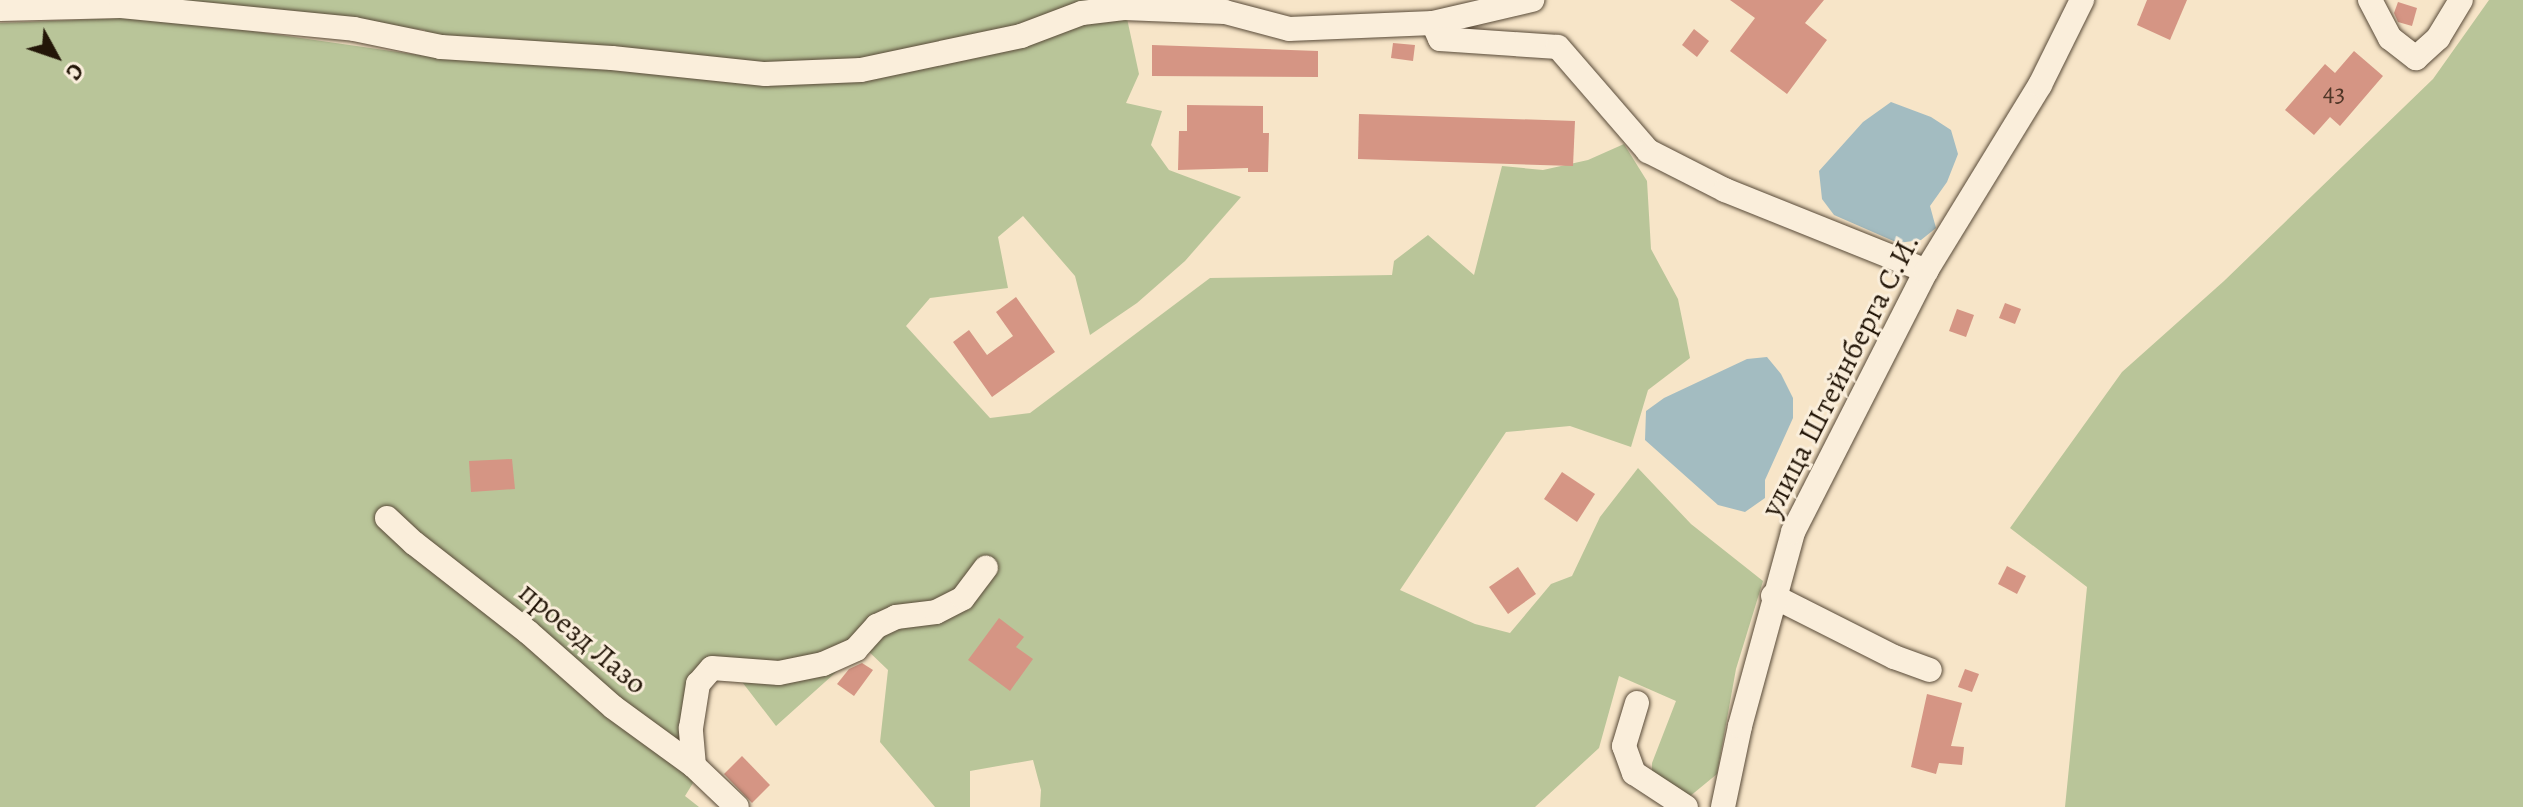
<!DOCTYPE html>
<meta charset="utf-8">
<style>
body{margin:0}
#map{position:relative;width:2523px;height:807px;overflow:hidden;background:#f7e5c8;font-family:Alegreya,serif}
div>[style]{position:absolute}
[style*='--x']{left:calc(var(--x)*1px);top:calc(var(--y)*1px);width:calc(var(--w)*1px);rotate:calc(var(--a)*1deg)}
.green>*{inset:0;background:#b9c599}
.water>*{inset:0;background:#a3bcc1}
.building>*{inset:0;background:#d59584}
.roads{filter:drop-shadow(0 0 2px #584a38) drop-shadow(0 0 2px #584a38)}
.minor>*{height:24px;margin:-12px;padding:0 12px;transform-origin:12px;border-radius:12px;background:#faeedb}
span{translate:-50% -50%;white-space:nowrap;text-align:center;line-height:1.15;-webkit-text-stroke:6px #faeedb;paint-order:stroke}
.number-label{font-size:26px;color:#503627}
.number-label span{-webkit-text-stroke-width:0}
.street-label{font-size:30px;color:#231608}
.north{position:absolute;left:16px;top:16px;width:80px;height:80px;-webkit-text-stroke:6px #faeedb;paint-order:stroke;rotate:130deg;font-size:22px;font-weight:700;line-height:32px;text-align:center;color:#231608}
.north::after{content:'';display:block;margin:auto;width:28px;height:36px;background:#231608;clip-path:polygon(50% 0,100% 100%,50% 72%,0 100%)}
</style>
<div id="map">
<div class="green">
<i style="clip-path:polygon(165px 0,1123px 0,1139px 74px,1126px 103px,1162px 111px,1151px 145px,1169px 170px,1241px 197px,1185px 261px,1137px 303px,1090px 335px,1075px 276px,1023px 216px,998px 237px,1008px 288px,930px 298px,906px 326px,990px 418px,1030px 413px,1210px 278px,1392px 275px,1394px 261px,1428px 235px,1474px 275px,1502px 166px,1543px 170px,1588px 160px,1624px 144px,1647px 181px,1651px 249px,1678px 299px,1690px 358px,1648px 390px,1631px 447px,1570px 426px,1506px 432px,1400px 590px,1475px 624px,1510px 633px,1551px 584px,1572px 576px,1600px 517px,1638px 468px,1691px 524px,1763px 581px,1736px 669px,1717px 774px,1689px 797px,1652px 780px,1652px 763px,1676px 701px,1619px 676px,1599px 748px,1535px 807px,1040px 807px,1041px 790px,1033px 760px,970px 771px,970px 807px,935px 807px,880px 742px,888px 670px,864px 647px,776px 726px,736px 674px,712px 675px,689px 771px,693px 783px,685px 796px,699px 807px,0 807px,0 23px,123px 18px,211px 25px,426px 56px,425px 30px)"></i>
<i style="clip-path:polygon(2489px 0,2523px 0,2523px 807px,2065px 807px,2087px 587px,2010px 528px,2122px 372px,2224px 281px,2433px 79px)"></i>
</div>
<div class="water">
<i style="clip-path:polygon(1891px 102px,1931px 117px,1951px 130px,1958px 154px,1947px 182px,1930px 206px,1936px 228px,1921px 240px,1898px 243px,1834px 215px,1822px 199px,1819px 171px,1863px 122px)"></i>
<i style="clip-path:polygon(1767px 357px,1781px 374px,1793px 398px,1793px 418px,1765px 480px,1765px 498px,1745px 512px,1718px 505px,1645px 440px,1646px 411px,1664px 398px,1747px 359px)"></i>
</div>
<div class="building">
<i style="clip-path:polygon(1730px 0,1824px 0,1805px 23px,1827px 40px,1787px 94px,1730px 51px,1755px 18px)"></i>
<i style="clip-path:polygon(2147px 0,2187px 0,2170px 40px,2137px 25px)"></i>
<i style="clip-path:polygon(2398px 2px,2417px 8px,2412px 26px,2398px 22px,2394px 13px)"></i>
<i style="clip-path:polygon(1694px 29px,1709px 41px,1697px 57px,1682px 45px)"></i>
<i style="clip-path:polygon(1393px 43px,1415px 45px,1413px 61px,1391px 58px)"></i>
<i style="clip-path:polygon(1152px 45px,1318px 51px,1318px 77px,1152px 76px)"></i>
<i style="clip-path:polygon(2354px 51px,2383px 76px,2340px 126px,2330px 117px,2314px 135px,2285px 110px,2325px 64px,2335px 73px)"></i>
<i style="clip-path:polygon(1187px 105px,1263px 106px,1263px 133px,1269px 133px,1268px 172px,1248px 172px,1248px 168px,1178px 170px,1179px 131px,1187px 131px)"></i>
<i style="clip-path:polygon(1359px 114px,1575px 121px,1573px 166px,1358px 159px)"></i>
<i style="clip-path:polygon(1016px 297px,1055px 352px,992px 397px,953px 342px,969px 330px,987px 355px,1013px 336px,996px 312px)"></i>
<i style="clip-path:polygon(2005px 303px,2021px 309px,2015px 324px,1999px 318px)"></i>
<i style="clip-path:polygon(1957px 309px,1974px 315px,1966px 337px,1949px 331px)"></i>
<i style="clip-path:polygon(512px 459px,515px 489px,471px 492px,469px 461px)"></i>
<i style="clip-path:polygon(1562px 472px,1595px 494px,1577px 522px,1544px 499px)"></i>
<i style="clip-path:polygon(2007px 566px,2026px 576px,2017px 594px,1998px 584px)"></i>
<i style="clip-path:polygon(1518px 567px,1536px 594px,1508px 614px,1489px 587px)"></i>
<i style="clip-path:polygon(999px 618px,1024px 637px,1016px 647px,1033px 659px,1010px 691px,968px 660px)"></i>
<i style="clip-path:polygon(862px 663px,873px 670px,854px 696px,837px 684px,849px 669px)"></i>
<i style="clip-path:polygon(1965px 669px,1979px 674px,1972px 692px,1958px 687px)"></i>
<i style="clip-path:polygon(1927px 694px,1962px 703px,1951px 746px,1964px 747px,1962px 765px,1939px 763px,1936px 774px,1911px 767px)"></i>
<i style="clip-path:polygon(742px 756px,770px 785px,752px 803px,724px 774px)"></i>
</div>
<div class="roads">
<div class="minor">
<i style="--x:2370;--y:0;--w:43;--a:62.2"></i>
<i style="--x:2390;--y:38;--w:33;--a:38"></i>
<i style="--x:2416;--y:58;--w:30;--a:-42"></i>
<i style="--x:2438;--y:38;--w:44;--a:-58.8"></i>
<i style="--x:0;--y:9;--w:121;--a:-1.4"></i>
<i style="--x:121;--y:6;--w:234;--a:5.6"></i>
<i style="--x:354;--y:29;--w:89;--a:11.7"></i>
<i style="--x:441;--y:47;--w:171;--a:3.7"></i>
<i style="--x:612;--y:58;--w:154;--a:6"></i>
<i style="--x:765;--y:74;--w:96;--a:-2.4"></i>
<i style="--x:861;--y:70;--w:164;--a:-12"></i>
<i style="--x:1021;--y:36;--w:65;--a:-20.7"></i>
<i style="--x:1082;--y:13;--w:42;--a:-6.8"></i>
<i style="--x:1124;--y:8;--w:101;--a:2.3"></i>
<i style="--x:1225;--y:12;--w:66;--a:14.9"></i>
<i style="--x:1289;--y:29;--w:144;--a:-2.4"></i>
<i style="--x:1433;--y:23;--w:102;--a:-13.1"></i>
<i style="--x:1433;--y:23;--w:17;--a:66"></i>
<i style="--x:1440;--y:39;--w:118;--a:3.9"></i>
<i style="--x:1558;--y:47;--w:138;--a:49.1"></i>
<i style="--x:1648;--y:151;--w:86;--a:26.9"></i>
<i style="--x:1725;--y:190;--w:217;--a:21.9"></i>
<i style="--x:387;--y:518;--w:37;--a:43"></i>
<i style="--x:414;--y:543;--w:145;--a:38"></i>
<i style="--x:528;--y:632;--w:113;--a:41.4"></i>
<i style="--x:613;--y:707;--w:100;--a:36.1"></i>
<i style="--x:694;--y:766;--w:59;--a:43.6"></i>
<i style="--x:1773;--y:596;--w:136;--a:26.8"></i>
<i style="--x:1894;--y:657;--w:38;--a:20"></i>
<i style="--x:1637;--y:703;--w:45;--a:106.8"></i>
<i style="--x:1624;--y:746;--w:29;--a:70"></i>
<i style="--x:1634;--y:773;--w:62;--a:33.2"></i>
<i style="--x:694;--y:766;--w:38;--a:-95"></i>
<i style="--x:691;--y:728;--w:45;--a:-81"></i>
<i style="--x:698;--y:684;--w:21;--a:-49"></i>
<i style="--x:712;--y:668;--w:67;--a:4.3"></i>
<i style="--x:779;--y:673;--w:45;--a:-11.6"></i>
<i style="--x:823;--y:664;--w:36;--a:-24"></i>
<i style="--x:856;--y:649;--w:31;--a:-48"></i>
<i style="--x:877;--y:626;--w:21;--a:-25"></i>
<i style="--x:896;--y:617;--w:40;--a:-7.1"></i>
<i style="--x:936;--y:612;--w:30;--a:-27"></i>
<i style="--x:963;--y:598;--w:38;--a:-53"></i>
<i style="--x:1723;--y:807;--w:83;--a:-78.1"></i>
<i style="--x:1740;--y:726;--w:201;--a:-74.7"></i>
<i style="--x:1793;--y:532;--w:293;--a:-63"></i>
<i style="--x:1926;--y:271;--w:218;--a:-58.5"></i>
<i style="--x:2040;--y:85;--w:95;--a:-63.7"></i>
</div>
</div>
<div class="number-label">
<span style="left:2334px;top:93px">43</span>
</div>
<div class="street-label">
<span style="left:1840px;top:375px;rotate:-63deg">улица Штейнберга С.И.</span>
<span style="left:583px;top:638px;rotate:40deg">проезд Лазо</span>
</div>
<div class="north">С</div>
</div>
